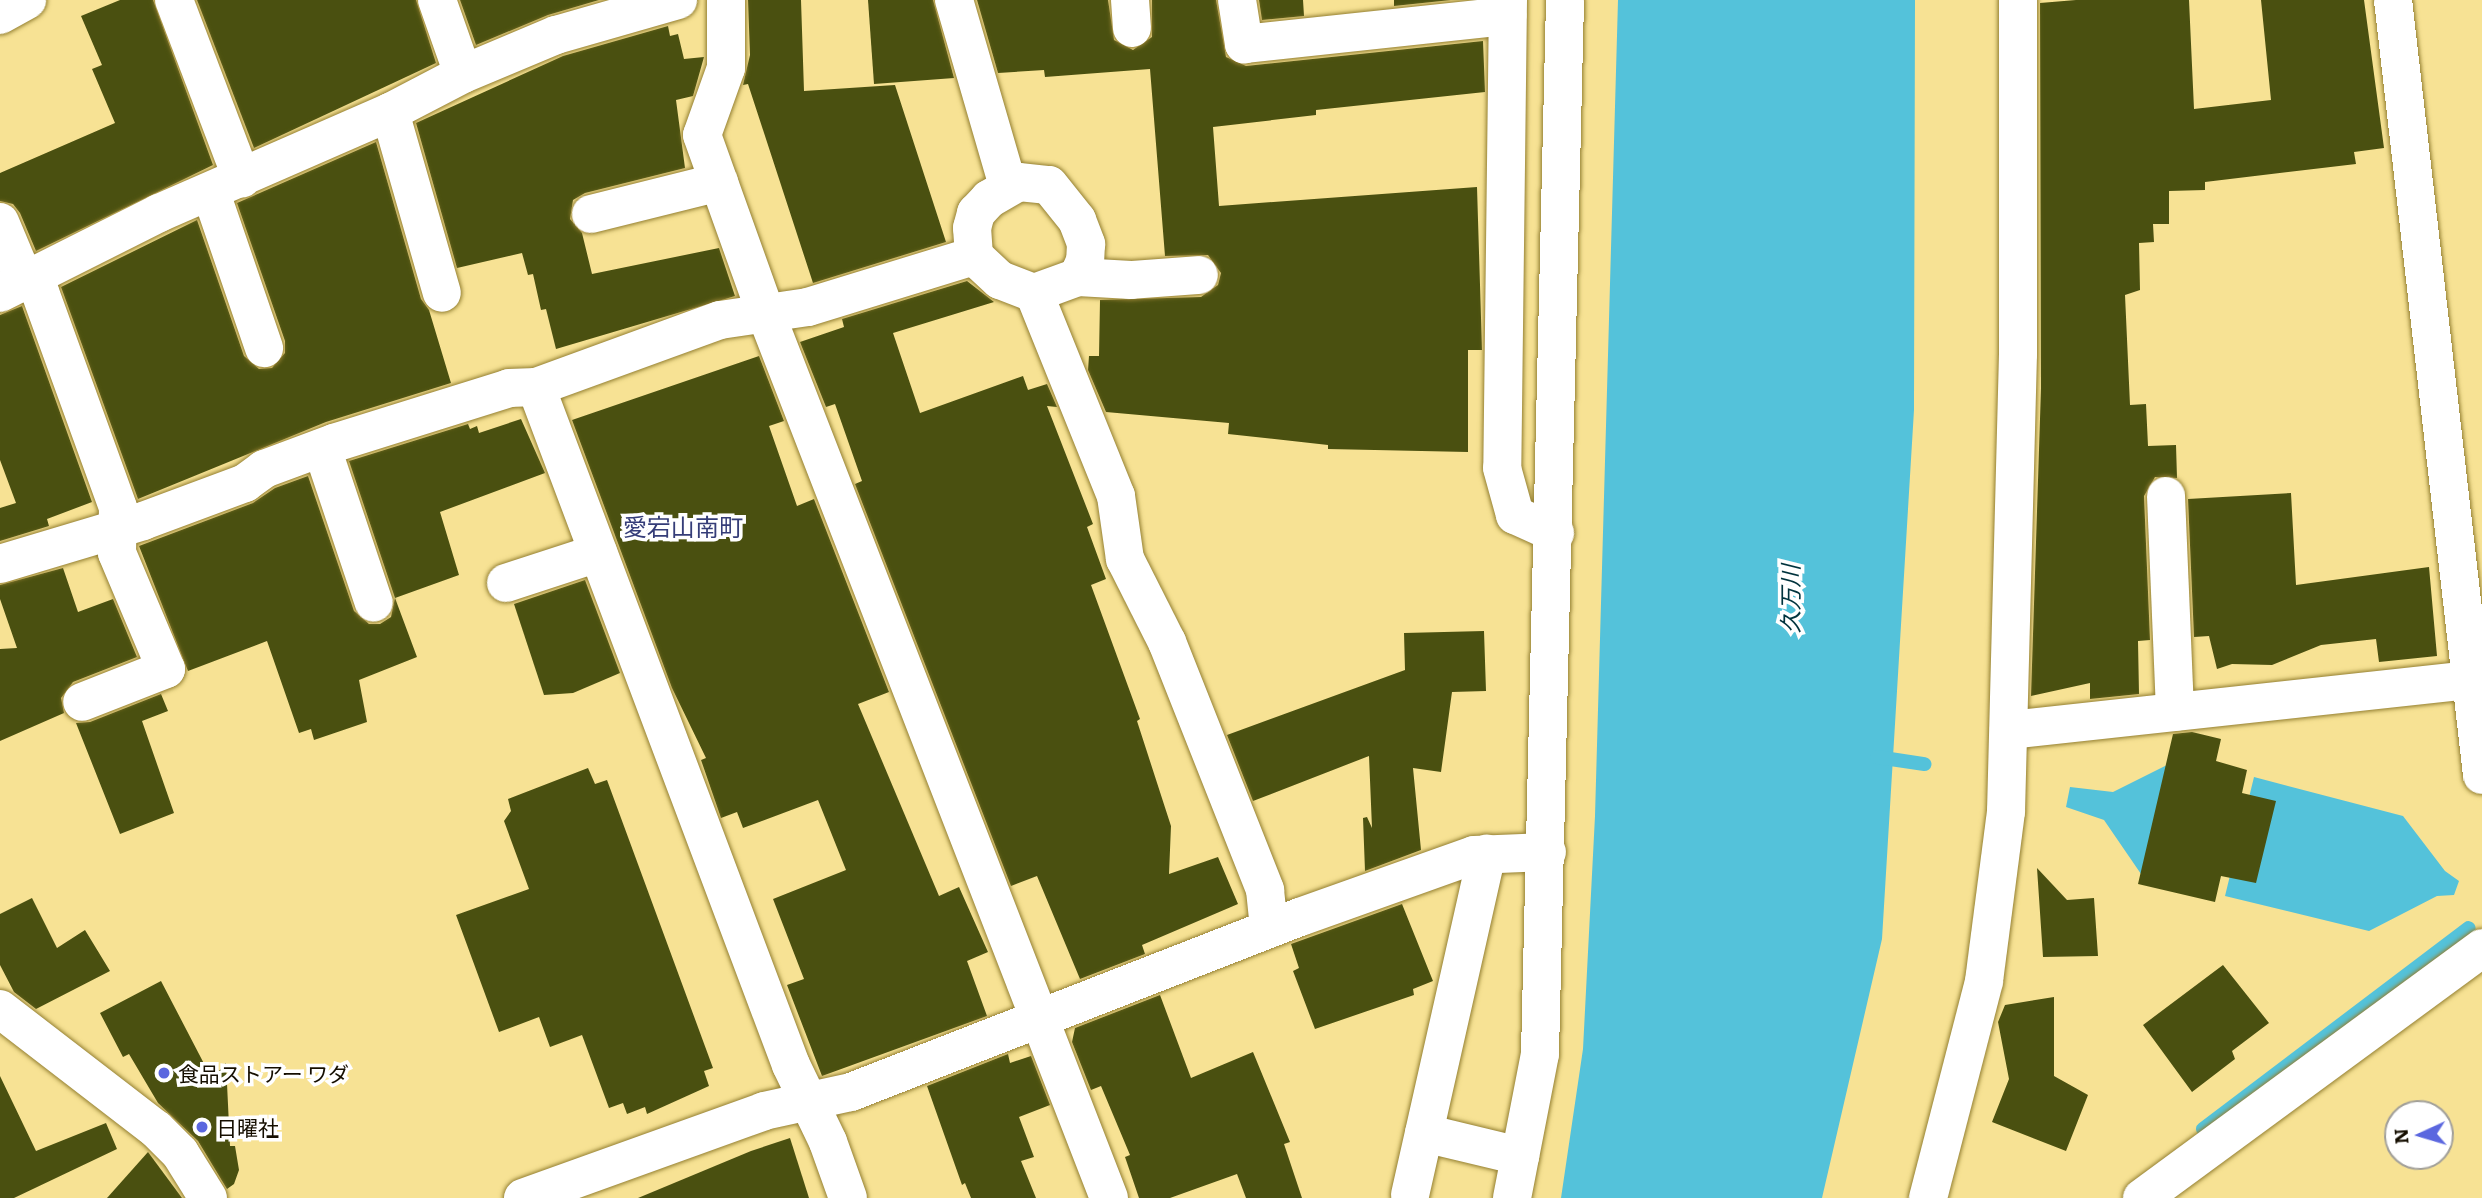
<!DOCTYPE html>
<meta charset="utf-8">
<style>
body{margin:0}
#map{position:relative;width:2482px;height:1198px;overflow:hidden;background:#f7e294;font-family:Literata,"Noto Sans JP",serif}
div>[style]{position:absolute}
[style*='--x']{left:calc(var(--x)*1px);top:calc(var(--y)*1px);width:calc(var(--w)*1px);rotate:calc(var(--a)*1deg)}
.water>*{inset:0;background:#54c2da}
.stream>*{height:14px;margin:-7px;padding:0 7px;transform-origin:7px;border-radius:7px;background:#54c2da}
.building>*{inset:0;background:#4a5010}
.roads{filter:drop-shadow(0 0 2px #948032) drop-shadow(0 0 2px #948032)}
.street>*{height:38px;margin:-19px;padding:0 19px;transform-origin:19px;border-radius:19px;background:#fff}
.dots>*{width:19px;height:19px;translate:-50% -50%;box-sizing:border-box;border:4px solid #fff;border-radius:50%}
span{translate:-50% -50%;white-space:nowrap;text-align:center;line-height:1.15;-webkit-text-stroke:7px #fff;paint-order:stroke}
.poi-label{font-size:21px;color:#150e00}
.left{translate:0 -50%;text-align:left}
.water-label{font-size:23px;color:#00333d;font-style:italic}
.quarter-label{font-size:24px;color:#353d78}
.north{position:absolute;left:2384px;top:1100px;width:70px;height:70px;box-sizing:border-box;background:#fff;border:2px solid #a19f99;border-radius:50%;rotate:266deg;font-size:19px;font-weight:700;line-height:28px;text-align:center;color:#150e00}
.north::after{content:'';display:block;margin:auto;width:24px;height:32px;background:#5b67df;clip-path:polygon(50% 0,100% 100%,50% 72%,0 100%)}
</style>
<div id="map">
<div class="water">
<i style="clip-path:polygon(1618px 0,1915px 0,1914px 410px,1882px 939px,1822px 1198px,1561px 1198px,1583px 1049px,1595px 816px)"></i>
<i style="clip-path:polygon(2169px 764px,2141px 874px,2104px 820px,2066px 807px,2070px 787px,2113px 792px)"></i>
<i style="clip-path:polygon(2254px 777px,2403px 816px,2445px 871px,2459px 881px,2454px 895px,2437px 896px,2369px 931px,2225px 896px)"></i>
</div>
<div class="stream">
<i style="--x:1877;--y:757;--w:48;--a:8.5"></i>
<i style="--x:2203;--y:1129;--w:333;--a:-37.1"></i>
</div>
<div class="building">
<i style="clip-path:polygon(120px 0,153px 0,213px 165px,36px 251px,20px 213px,13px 204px,0 201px,0 173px,115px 123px,92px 69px,102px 65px,81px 16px)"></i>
<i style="clip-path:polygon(197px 0,416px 0,436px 63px,254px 148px)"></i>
<i style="clip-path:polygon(460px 0,599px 0,548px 15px,476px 45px)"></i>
<i style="clip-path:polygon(748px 0,801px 0,804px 91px,895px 85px,946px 242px,813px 283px,748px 84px,743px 85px,750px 55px)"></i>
<i style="clip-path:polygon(868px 0,933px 0,954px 78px,874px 84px)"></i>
<i style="clip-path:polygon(977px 0,1108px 0,1114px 40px,1133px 50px,1152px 37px,1152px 0,1216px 0,1226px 57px,1246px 66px,1483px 41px,1485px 92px,1316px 110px,1316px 115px,1213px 127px,1219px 206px,1477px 187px,1482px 350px,1468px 350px,1468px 452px,1328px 449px,1328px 445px,1228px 434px,1229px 423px,1106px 412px,1088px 370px,1089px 356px,1099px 356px,1100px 300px,1201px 297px,1218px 285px,1221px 273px,1208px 255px,1165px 256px,1150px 69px,1045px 77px,1044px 70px,998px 73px)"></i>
<i style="clip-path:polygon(1259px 0,1303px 0,1304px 16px,1262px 20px)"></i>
<i style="clip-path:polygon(1394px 0,1451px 0,1394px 6px)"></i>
<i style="clip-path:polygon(2076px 0,2189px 0,2194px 109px,2271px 100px,2261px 0,2364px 0,2384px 148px,2354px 152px,2356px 164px,2205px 182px,2205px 190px,2169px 191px,2169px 224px,2153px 224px,2154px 242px,2139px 243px,2140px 290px,2125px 295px,2130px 405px,2146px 404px,2148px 446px,2176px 445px,2177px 478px,2155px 477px,2144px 496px,2150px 640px,2138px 641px,2139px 694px,2090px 699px,2090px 683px,2031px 696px,2041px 388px,2040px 3px)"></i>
<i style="clip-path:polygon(668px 26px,670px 36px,678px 34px,684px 59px,704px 57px,693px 96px,676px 100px,685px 168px,585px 193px,573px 200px,570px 219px,582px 233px,592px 274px,719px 248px,735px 296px,556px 349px,546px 309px,541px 310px,533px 274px,528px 275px,522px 253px,457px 268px,416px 123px,563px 56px)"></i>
<i style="clip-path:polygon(376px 142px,421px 299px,429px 310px,451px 383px,326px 422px,138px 499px,61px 287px,197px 220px,244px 356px,259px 369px,272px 368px,285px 353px,285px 341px,237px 203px)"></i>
<i style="clip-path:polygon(967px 281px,994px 302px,893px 333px,920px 413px,1023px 376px,1028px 390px,1047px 384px,1057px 407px,1047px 406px,1093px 524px,1087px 527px,1106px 579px,1091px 585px,1140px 719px,1137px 721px,1171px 826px,1169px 874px,1218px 857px,1238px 904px,1142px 945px,1145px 954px,1080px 979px,1037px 876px,1011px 886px,855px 484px,862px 481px,835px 404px,826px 407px,800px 342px,844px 327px,842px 319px)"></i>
<i style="clip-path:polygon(22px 306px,92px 502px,47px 519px,49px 526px,0 541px,0 508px,16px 503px,0 460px,0 315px)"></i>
<i style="clip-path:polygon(759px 356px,784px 421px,769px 426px,797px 506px,814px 499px,889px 692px,858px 704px,939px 896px,959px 887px,988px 952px,967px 961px,987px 1016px,822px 1076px,787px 985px,804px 979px,773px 899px,846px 870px,818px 800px,743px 828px,737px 812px,721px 818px,701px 760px,706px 758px,672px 688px,572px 420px)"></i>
<i style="clip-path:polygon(521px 419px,545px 473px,440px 512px,459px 575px,395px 598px,349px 461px,468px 424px,470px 429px,477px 426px,479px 433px)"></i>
<i style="clip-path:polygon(308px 476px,354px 611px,369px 624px,380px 624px,391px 617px,395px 598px,417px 657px,359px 680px,367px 722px,314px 740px,311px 729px,299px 733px,267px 641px,188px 671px,139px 546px,253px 503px,275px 488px)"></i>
<i style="clip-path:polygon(2291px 493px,2296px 585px,2429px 567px,2437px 656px,2379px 662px,2376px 639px,2321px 645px,2272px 665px,2232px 664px,2217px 669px,2209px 636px,2194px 637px,2188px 499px)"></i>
<i style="clip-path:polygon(63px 568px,78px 612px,113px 599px,137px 657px,73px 682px,61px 698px,64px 713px,0 741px,0 649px,17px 648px,0 599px,0 585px)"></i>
<i style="clip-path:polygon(585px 580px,620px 673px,573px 693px,544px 695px,514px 604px)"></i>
<i style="clip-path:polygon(1484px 631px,1486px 691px,1452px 692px,1441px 772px,1413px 768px,1421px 850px,1365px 871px,1363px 818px,1367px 817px,1372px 828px,1369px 756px,1253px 801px,1227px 735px,1405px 670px,1404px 633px)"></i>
<i style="clip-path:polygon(161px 694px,168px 711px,142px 721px,174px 813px,120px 834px,76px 723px,90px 722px)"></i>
<i style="clip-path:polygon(2192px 732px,2221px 739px,2216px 761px,2247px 770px,2242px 793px,2276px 801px,2256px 883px,2221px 876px,2215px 902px,2138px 884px,2173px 734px)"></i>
<i style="clip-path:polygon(588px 768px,595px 784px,607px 780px,713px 1068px,704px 1071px,709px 1086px,647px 1114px,645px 1107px,627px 1114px,623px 1103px,609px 1108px,582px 1035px,550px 1047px,539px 1017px,499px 1032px,456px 915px,529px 889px,504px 821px,511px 811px,508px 799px)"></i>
<i style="clip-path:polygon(2037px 868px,2067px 900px,2094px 898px,2098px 956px,2043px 957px)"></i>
<i style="clip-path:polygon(32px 898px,57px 948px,85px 930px,110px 971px,36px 1009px,14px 992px,0 965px,0 914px)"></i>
<i style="clip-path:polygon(1402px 904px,1433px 981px,1413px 989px,1414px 995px,1315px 1029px,1293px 971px,1299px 968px,1291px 944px)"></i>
<i style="clip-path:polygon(2223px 965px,2269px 1023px,2232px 1051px,2235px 1059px,2192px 1092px,2143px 1025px)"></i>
<i style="clip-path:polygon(161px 981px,212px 1079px,226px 1063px,230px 1146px,235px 1146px,239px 1170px,234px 1184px,227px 1189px,198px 1141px,158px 1103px,129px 1054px,123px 1057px,100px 1013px)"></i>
<i style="clip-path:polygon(1160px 995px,1191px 1078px,1253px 1052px,1290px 1142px,1284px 1144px,1302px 1198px,1246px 1198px,1237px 1174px,1170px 1198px,1139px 1198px,1125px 1157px,1130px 1155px,1101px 1086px,1091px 1090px,1072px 1042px,1075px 1028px)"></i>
<i style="clip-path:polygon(2054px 997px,2054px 1076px,2088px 1095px,2066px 1151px,1992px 1122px,2009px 1079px,1998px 1022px,2005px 1005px)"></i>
<i style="clip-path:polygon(1008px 1054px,1010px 1063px,1031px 1056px,1050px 1105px,1019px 1117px,1034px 1157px,1021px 1161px,1036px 1198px,971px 1198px,965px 1183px,962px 1185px,927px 1086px)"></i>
<i style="clip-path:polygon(0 1076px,36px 1151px,106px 1123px,117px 1149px,14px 1198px,0 1198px)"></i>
<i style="clip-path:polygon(790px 1138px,809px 1198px,638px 1198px,751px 1151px)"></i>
<i style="clip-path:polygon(148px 1152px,182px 1198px,107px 1198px)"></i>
</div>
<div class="roads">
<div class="street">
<i style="--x:174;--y:0;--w:191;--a:69.2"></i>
<i style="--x:437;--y:0;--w:78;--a:70.6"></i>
<i style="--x:726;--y:0;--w:68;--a:90"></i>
<i style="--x:726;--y:68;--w:71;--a:109.7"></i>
<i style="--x:702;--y:135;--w:190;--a:70.3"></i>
<i style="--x:766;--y:314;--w:948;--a:68.79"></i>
<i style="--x:954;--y:0;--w:194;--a:73.8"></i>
<i style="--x:1130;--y:0;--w:28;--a:86"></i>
<i style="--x:1237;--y:0;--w:45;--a:81"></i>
<i style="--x:1244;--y:44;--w:265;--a:-6.1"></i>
<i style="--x:1508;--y:0;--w:468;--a:90.7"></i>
<i style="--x:1502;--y:468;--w:49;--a:74.5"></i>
<i style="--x:1515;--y:515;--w:44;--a:24.2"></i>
<i style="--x:2393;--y:0;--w:780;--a:83.45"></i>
<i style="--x:0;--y:15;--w:31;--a:-29"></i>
<i style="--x:390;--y:112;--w:188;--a:74"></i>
<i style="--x:211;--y:193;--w:164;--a:71.1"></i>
<i style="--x:591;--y:214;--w:132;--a:-14"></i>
<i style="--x:0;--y:222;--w:47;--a:67.3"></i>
<i style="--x:18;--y:265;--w:35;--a:51"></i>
<i style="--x:40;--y:292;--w:230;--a:70.1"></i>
<i style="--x:118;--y:508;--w:45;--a:91.3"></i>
<i style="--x:117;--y:553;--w:126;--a:67.1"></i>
<i style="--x:166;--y:669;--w:90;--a:158.6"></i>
<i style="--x:974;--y:256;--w:28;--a:-94"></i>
<i style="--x:972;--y:228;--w:16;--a:-75"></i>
<i style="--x:976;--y:213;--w:19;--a:-47"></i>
<i style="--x:989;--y:199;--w:34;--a:-30"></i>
<i style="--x:1019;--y:182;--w:30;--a:6"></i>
<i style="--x:1049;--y:185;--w:45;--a:51.3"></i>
<i style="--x:1077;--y:220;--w:26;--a:69"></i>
<i style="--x:1086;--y:244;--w:17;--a:93"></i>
<i style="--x:1085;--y:261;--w:17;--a:114"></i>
<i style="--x:1078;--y:277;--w:47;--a:160"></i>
<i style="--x:1078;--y:277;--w:53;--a:3.2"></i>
<i style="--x:1131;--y:280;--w:68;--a:-4.2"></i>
<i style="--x:0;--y:293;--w:178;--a:-26.7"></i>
<i style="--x:159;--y:213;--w:252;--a:-23.6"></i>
<i style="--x:390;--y:112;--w:82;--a:-27.5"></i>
<i style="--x:463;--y:74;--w:101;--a:-22.8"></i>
<i style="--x:556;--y:35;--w:127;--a:-16"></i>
<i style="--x:536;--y:387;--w:724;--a:69.39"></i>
<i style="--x:791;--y:1065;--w:85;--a:64.3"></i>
<i style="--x:828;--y:1142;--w:59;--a:70.3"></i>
<i style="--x:322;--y:448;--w:163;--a:71.5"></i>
<i style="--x:2166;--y:496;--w:216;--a:87.6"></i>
<i style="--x:0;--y:564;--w:149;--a:-16.7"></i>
<i style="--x:143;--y:521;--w:109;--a:-20.4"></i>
<i style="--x:245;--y:483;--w:24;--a:-36"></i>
<i style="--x:264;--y:469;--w:75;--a:-20.4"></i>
<i style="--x:334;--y:443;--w:183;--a:-17.4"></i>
<i style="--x:509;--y:388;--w:27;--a:-2"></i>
<i style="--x:536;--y:387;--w:196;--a:-20"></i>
<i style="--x:720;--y:320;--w:89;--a:-8.4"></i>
<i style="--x:808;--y:307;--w:174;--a:-17.1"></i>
<i style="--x:974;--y:256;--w:35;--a:43"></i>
<i style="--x:1000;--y:280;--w:36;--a:21"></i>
<i style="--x:1034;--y:293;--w:219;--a:68"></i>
<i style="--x:1116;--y:496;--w:64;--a:81.9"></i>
<i style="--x:1125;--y:559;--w:93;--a:63.2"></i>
<i style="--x:1167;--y:642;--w:267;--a:68.4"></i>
<i style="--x:1265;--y:890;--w:39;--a:84"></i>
<i style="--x:506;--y:583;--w:97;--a:-18.1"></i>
<i style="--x:2009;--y:730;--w:464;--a:-6.2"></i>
<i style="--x:0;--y:1009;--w:197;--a:37.6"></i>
<i style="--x:156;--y:1129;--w:34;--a:45"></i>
<i style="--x:180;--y:1153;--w:53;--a:58.1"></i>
<i style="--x:1424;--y:1133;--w:99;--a:13.5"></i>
<i style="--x:1410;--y:1195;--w:350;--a:-77.3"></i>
<i style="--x:523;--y:1198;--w:256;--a:-19.8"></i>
<i style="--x:764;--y:1111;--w:89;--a:-12.3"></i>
<i style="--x:851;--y:1092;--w:482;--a:-21.3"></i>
<i style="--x:1300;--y:917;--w:185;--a:-19.6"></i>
<i style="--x:1474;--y:855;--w:73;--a:-2.4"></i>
<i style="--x:1512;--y:1198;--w:147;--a:-79"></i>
<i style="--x:1540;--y:1054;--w:1054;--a:-88.64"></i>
<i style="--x:1928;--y:1198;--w:224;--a:-75.5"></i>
<i style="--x:1984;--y:981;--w:170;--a:-82.6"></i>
<i style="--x:2006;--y:812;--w:458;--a:-88.5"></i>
<i style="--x:2018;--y:354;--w:354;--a:-90"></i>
<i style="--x:2142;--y:1198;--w:422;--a:-36.3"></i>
</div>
</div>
<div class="dots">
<i style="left:164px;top:1073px;background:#5b67df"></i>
<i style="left:202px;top:1127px;background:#5b67df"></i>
</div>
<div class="poi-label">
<span class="left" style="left:178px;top:1073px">食品ストアー ワダ</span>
<span class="left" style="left:216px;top:1127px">日曜社</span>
</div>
<div class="water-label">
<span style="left:1789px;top:599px;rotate:-90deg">久万川</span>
</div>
<div class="quarter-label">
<span style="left:683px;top:526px">愛宕山南町</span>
</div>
<div class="north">N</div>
</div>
